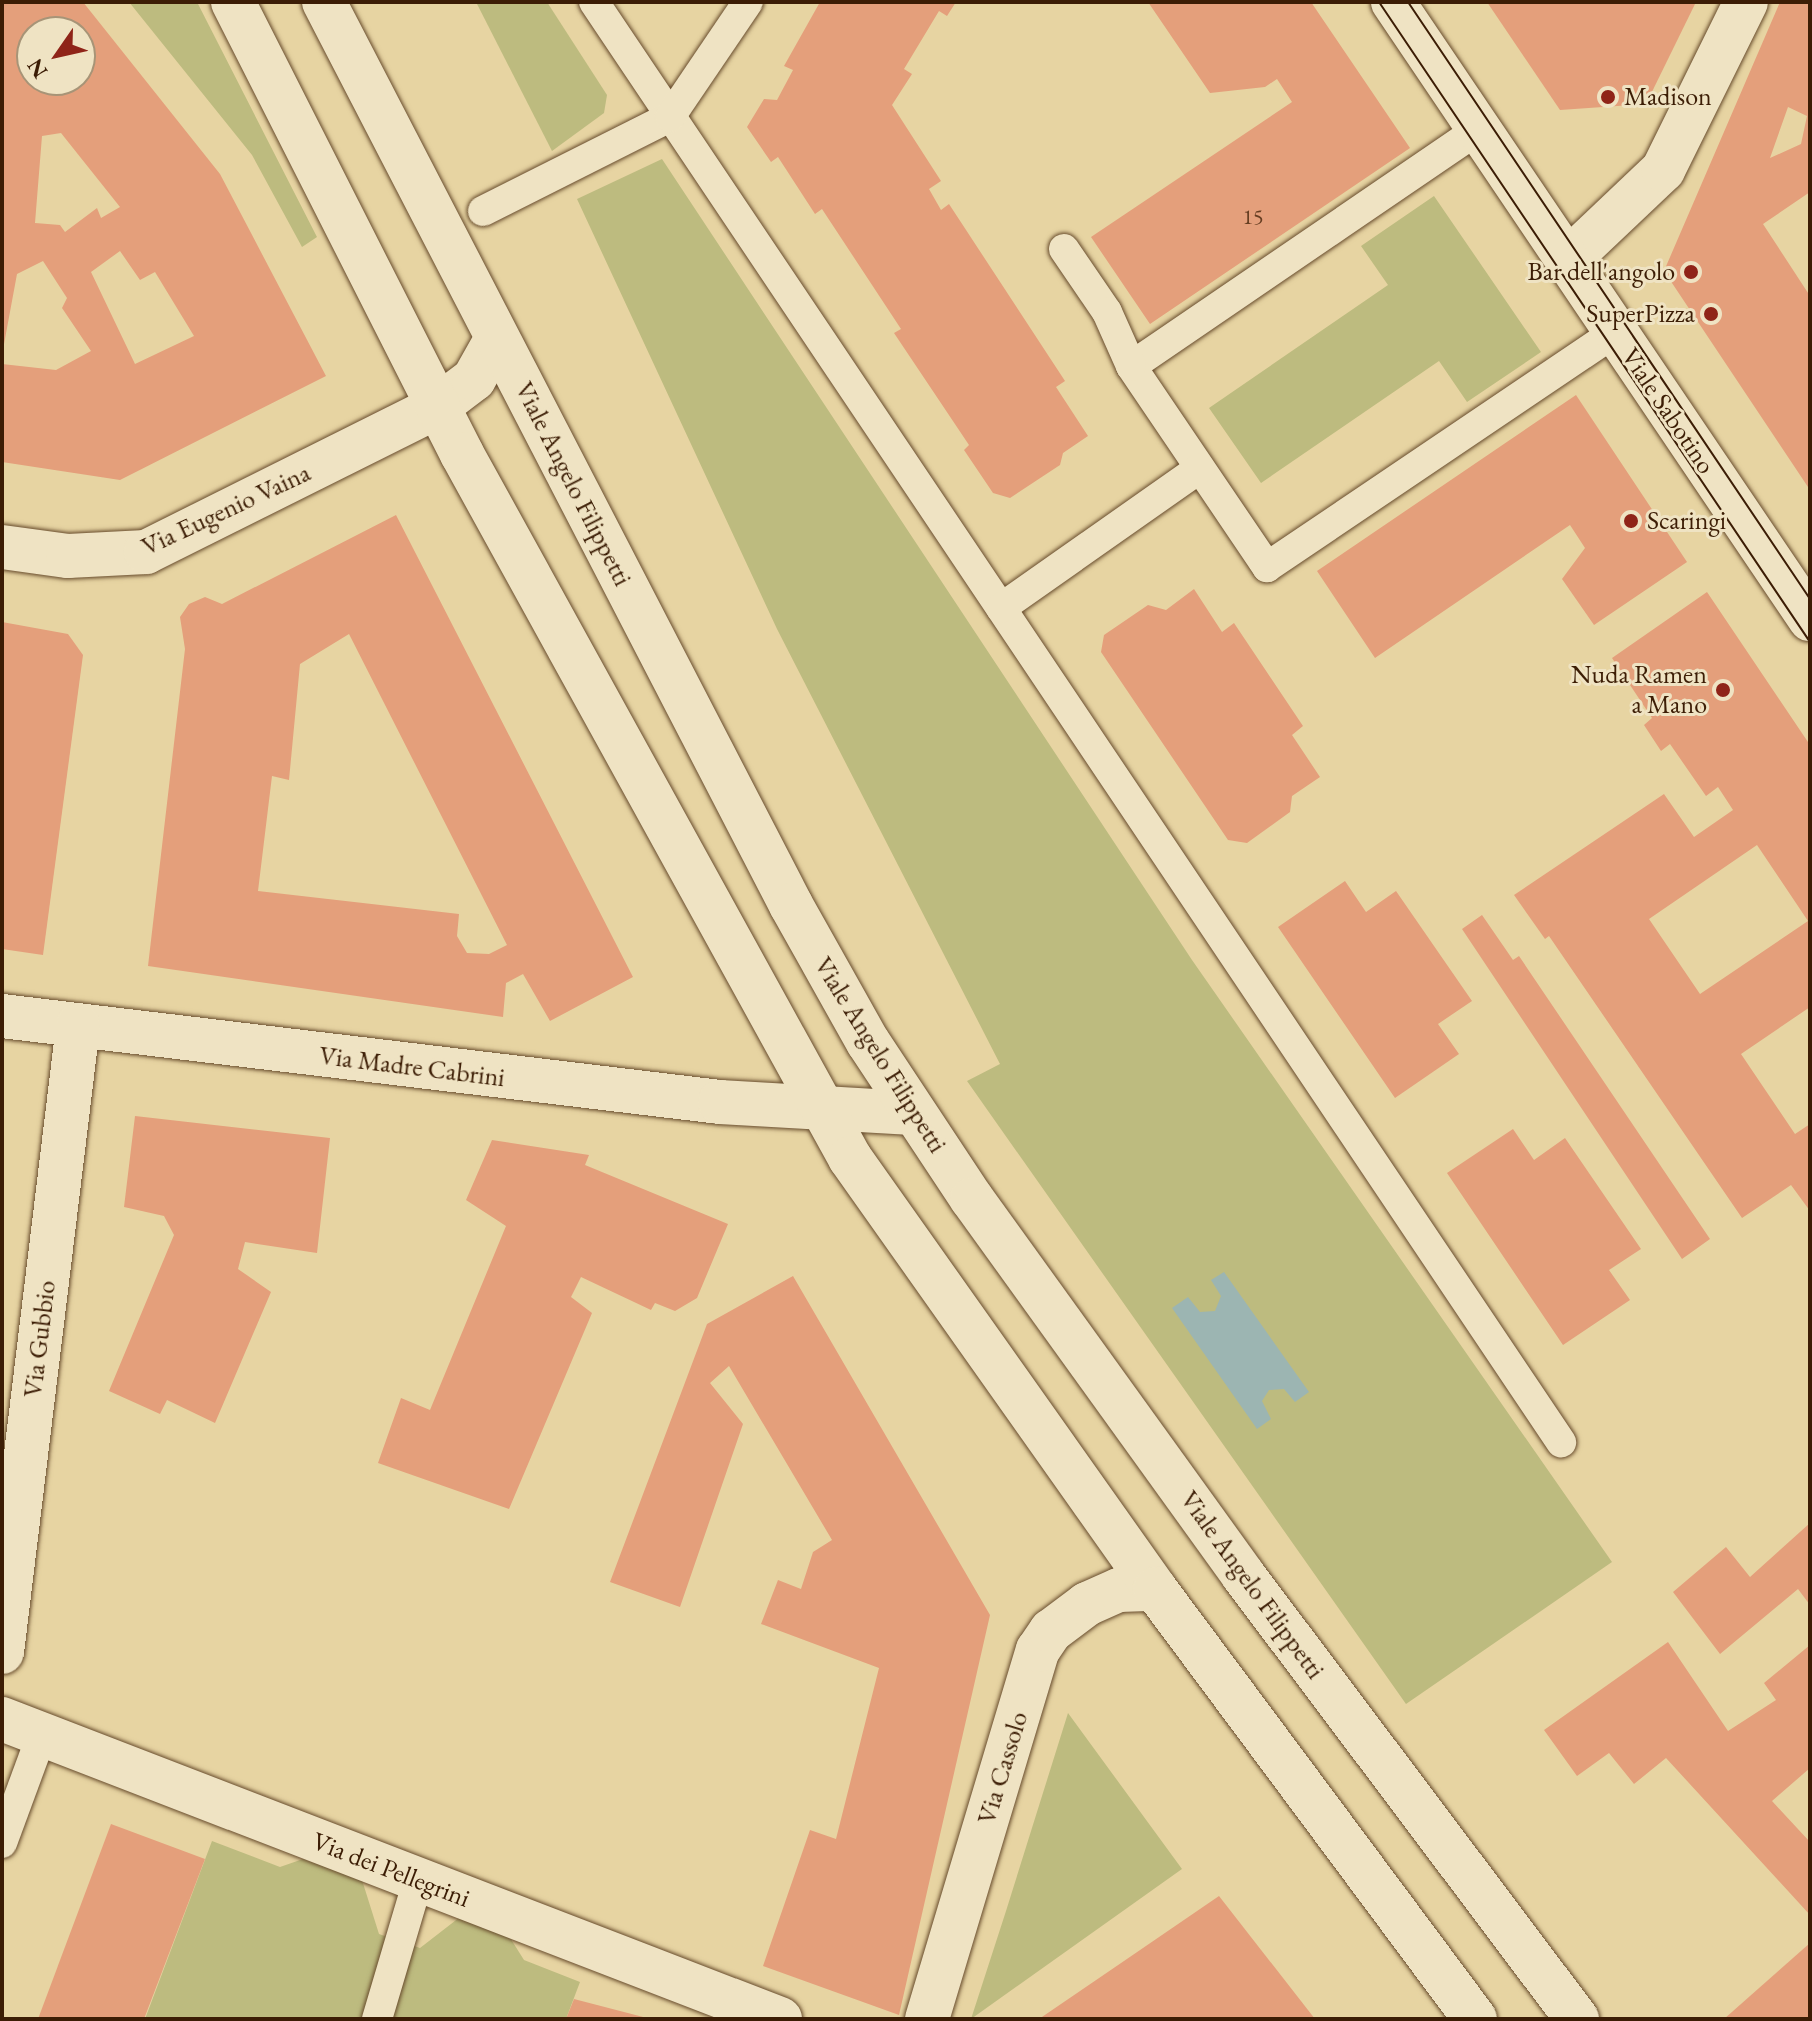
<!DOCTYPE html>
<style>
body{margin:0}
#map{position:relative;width:1812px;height:2021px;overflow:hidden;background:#e7d4a2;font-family:"EB Garamond",serif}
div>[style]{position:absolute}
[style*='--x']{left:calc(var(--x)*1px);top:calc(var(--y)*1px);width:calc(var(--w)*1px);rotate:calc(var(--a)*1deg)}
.green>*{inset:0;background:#bdbb7f}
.water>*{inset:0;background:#9cb5b2}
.building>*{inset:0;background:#e49f7b}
.roads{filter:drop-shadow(0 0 2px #674b2c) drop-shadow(0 0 2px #674b2c)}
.lane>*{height:30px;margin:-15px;padding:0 15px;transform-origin:15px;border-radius:15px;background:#efe3c3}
.street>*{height:44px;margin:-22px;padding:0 22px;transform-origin:22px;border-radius:22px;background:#efe3c3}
.secondary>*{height:44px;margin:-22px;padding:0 22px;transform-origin:22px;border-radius:22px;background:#efe3c3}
.tram>*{height:2px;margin:-1px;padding:0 1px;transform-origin:1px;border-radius:1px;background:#3c1d05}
.dots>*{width:22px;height:22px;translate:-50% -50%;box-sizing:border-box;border:4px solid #efe3c3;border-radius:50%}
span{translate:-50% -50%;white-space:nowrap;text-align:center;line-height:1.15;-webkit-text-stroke:6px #efe3c3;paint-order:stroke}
.number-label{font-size:22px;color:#663e22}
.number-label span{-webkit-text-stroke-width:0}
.poi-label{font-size:26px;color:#3c1d05}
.left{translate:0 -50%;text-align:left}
.right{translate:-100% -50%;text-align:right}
.street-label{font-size:26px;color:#3c1d05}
.frame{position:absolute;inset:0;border:4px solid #3c1d05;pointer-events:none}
.north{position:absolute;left:16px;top:16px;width:80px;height:80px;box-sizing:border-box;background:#efe3c3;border:2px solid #a79477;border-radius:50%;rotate:236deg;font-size:22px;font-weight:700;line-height:32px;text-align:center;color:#3c1d05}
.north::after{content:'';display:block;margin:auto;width:28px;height:36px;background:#8f2418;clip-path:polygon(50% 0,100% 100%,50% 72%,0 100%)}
</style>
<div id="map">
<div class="green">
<i style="clip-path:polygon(129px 2px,197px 2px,317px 237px,302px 247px,252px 155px)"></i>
<i style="clip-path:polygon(476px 2px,547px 2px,607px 95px,604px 113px,552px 151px)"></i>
<i style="clip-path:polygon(662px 159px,1192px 960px,1612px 1562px,1406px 1704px,967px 1081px,1000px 1064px,777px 629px,577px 199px)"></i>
<i style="clip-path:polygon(1434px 196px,1541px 352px,1467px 402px,1439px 361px,1261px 483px,1209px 408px,1388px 285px,1361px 246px)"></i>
<i style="clip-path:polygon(1068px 1713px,1182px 1869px,971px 2019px,1006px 1911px)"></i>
<i style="clip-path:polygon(212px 1841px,280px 1867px,303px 1859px,362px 1880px,379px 1934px,420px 1948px,460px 1917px,507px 1933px,524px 1960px,580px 1982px,566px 2019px,145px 2019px)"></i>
</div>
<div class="water">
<i style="clip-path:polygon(1224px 1272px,1309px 1392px,1295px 1402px,1284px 1389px,1269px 1390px,1262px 1401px,1271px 1419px,1257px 1429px,1172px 1308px,1188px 1297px,1200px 1312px,1215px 1311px,1221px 1296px,1211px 1280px)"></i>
</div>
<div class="building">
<i style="clip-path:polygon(evenodd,2px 2px,83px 2px,220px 174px,326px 376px,120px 480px,2px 462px,2px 364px,56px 370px,91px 351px,62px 308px,67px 298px,43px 261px,17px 274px,2px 355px,2px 2px,32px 32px,80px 32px,80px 80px,32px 80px,32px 32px,2px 2px,61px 133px,120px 207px,101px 218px,97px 208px,65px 232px,60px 225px,35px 223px,42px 136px,61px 133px,2px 2px,120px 251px,140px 280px,155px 272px,194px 336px,135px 364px,91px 272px,120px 251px)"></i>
<i style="clip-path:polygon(820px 2px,956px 2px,947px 16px,939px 11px,904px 69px,912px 74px,892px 105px,941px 181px,929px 189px,941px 210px,949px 204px,1065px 381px,1056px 387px,1088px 436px,1063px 453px,1060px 465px,1010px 498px,993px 493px,964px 450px,969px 445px,894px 333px,901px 329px,822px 209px,815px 214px,778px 157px,771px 162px,747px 127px,764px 99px,777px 100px,793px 70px,784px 66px)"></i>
<i style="clip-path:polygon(1148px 2px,1311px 2px,1410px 148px,1150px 324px,1091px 237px,1292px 102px,1277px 79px,1265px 87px,1210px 93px)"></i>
<i style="clip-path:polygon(1487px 2px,1696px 2px,1646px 104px,1560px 110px)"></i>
<i style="clip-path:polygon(evenodd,1780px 2px,1810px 2px,1810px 192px,1763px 224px,1810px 296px,1810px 490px,1664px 271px,1780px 2px,1788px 107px,1807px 116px,1801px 144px,1770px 158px,1788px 107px)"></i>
<i style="clip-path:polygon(1576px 395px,1687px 562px,1594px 625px,1562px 579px,1585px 548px,1570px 525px,1375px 658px,1317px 571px)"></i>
<i style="clip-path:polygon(evenodd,396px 515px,633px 977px,550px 1021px,523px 974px,506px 983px,503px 1017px,148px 966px,185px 649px,180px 617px,189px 604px,205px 597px,222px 604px,396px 515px,349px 634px,507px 945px,489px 954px,467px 953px,457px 936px,459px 914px,258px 891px,272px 776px,289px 780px,300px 664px,349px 634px)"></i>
<i style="clip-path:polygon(1194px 589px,1222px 632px,1234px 623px,1303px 726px,1292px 735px,1320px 777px,1292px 796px,1290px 812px,1247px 843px,1228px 840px,1101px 652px,1104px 635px,1148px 605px,1166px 610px)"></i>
<i style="clip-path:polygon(evenodd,1707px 592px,1810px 745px,1810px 1007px,1741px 1054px,1795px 1134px,1810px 1124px,1810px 1211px,1791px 1185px,1742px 1218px,1549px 936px,1545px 939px,1514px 895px,1664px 794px,1694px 837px,1733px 810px,1718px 787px,1706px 796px,1670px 744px,1661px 751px,1644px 725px,1652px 718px,1612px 658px,1707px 592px,1757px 845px,1808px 921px,1700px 994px,1649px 919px,1757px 845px)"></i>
<i style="clip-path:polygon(2px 622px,68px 634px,83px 655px,43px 955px,2px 949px)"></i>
<i style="clip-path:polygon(1345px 881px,1366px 912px,1396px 891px,1472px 1001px,1438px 1024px,1459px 1054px,1395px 1098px,1278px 927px)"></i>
<i style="clip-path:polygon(1482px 915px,1513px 960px,1519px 956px,1710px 1239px,1682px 1259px,1462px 929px)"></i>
<i style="clip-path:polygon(135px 1116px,330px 1138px,317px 1253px,245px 1242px,238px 1269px,271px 1292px,215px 1423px,167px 1400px,160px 1414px,109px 1391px,174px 1235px,164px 1216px,124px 1207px)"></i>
<i style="clip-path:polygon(1513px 1129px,1534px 1160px,1565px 1138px,1641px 1249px,1609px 1270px,1630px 1300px,1563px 1345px,1447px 1173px)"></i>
<i style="clip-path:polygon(492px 1140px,589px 1155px,585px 1165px,728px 1224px,697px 1298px,675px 1311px,655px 1303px,651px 1310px,581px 1277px,571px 1297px,592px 1313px,509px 1509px,378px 1463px,401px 1398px,430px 1410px,506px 1226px,466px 1200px)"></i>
<i style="clip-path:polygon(793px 1276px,990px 1615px,899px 2015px,763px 1966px,810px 1830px,836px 1839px,879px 1668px,761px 1624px,778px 1580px,801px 1589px,813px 1552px,832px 1540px,729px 1366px,710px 1383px,743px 1424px,680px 1607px,610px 1582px,707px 1324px)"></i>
<i style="clip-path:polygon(1810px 1523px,1810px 1605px,1798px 1589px,1720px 1654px,1673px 1592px,1726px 1547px,1750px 1577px)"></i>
<i style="clip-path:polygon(1668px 1642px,1728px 1731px,1776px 1700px,1764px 1683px,1810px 1645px,1810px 1768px,1772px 1801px,1810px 1842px,1810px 1915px,1666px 1758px,1634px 1784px,1609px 1753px,1577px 1776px,1544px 1730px)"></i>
<i style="clip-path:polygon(111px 1824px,205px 1859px,144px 2019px,38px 2019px)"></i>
<i style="clip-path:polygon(1219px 1896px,1315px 2019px,1039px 2019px,1124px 1961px)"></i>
<i style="clip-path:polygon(1810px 1943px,1810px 2019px,1724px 2019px)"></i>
<i style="clip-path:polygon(574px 1999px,647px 2018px,646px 2019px,566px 2019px)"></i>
</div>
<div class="roads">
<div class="lane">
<i style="--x:594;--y:2;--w:1735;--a:56.12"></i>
<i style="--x:1479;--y:129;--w:421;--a:145.7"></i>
<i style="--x:1131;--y:366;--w:243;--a:55.9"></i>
<i style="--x:1267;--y:567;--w:420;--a:-34"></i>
<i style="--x:483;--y:211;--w:209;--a:-26.7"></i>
<i style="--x:670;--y:117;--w:139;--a:-55.9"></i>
<i style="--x:1064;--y:249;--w:76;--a:55.7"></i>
<i style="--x:1107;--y:312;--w:59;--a:66"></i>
<i style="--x:1001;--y:608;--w:243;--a:-35.1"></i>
<i style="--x:2;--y:1843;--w:116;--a:-69.8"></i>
<i style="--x:377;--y:2019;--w:144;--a:-73.5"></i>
</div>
<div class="street">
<i style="--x:1568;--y:260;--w:131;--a:-43.5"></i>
<i style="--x:1663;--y:170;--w:187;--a:-63.7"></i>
<i style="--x:2;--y:547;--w:67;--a:7.8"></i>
<i style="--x:68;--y:556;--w:78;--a:-2.9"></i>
<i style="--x:146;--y:552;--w:325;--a:-26.5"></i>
<i style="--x:437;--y:407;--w:46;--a:-37.1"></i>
<i style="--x:474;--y:379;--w:47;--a:-60.7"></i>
<i style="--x:2;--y:1016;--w:723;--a:6.83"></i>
<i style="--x:720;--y:1102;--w:193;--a:3.3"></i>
<i style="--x:2;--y:1652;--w:631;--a:-83.08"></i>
<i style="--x:2;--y:1719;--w:834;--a:21.09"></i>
<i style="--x:927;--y:2019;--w:385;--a:-73.3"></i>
<i style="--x:1038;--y:1650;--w:23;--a:-56"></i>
<i style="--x:1051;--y:1631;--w:45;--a:-36.9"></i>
<i style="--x:1087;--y:1604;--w:35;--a:-24"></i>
<i style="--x:1119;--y:1590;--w:36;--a:-2"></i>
</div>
<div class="secondary">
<i style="--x:233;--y:2;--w:507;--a:63.13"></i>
<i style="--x:462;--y:454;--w:804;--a:61.14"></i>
<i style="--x:850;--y:1158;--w:528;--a:54.71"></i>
<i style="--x:1155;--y:1589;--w:536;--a:53.34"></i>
<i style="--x:324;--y:2;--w:1017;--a:62.65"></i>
<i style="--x:791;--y:905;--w:157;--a:60.7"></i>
<i style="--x:868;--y:1042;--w:188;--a:56.5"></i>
<i style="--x:972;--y:1199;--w:463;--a:54.2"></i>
<i style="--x:1243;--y:1575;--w:556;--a:53.05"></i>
<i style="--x:1393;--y:2;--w:745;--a:55.95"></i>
</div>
</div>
<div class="tram">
<i style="--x:1379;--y:2;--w:772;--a:56.04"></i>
<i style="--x:1408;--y:2;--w:720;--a:56.04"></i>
</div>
<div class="dots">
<i style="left:1608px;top:97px;background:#8f2418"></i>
<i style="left:1691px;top:272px;background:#8f2418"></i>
<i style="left:1711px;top:314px;background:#8f2418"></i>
<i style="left:1631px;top:521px;background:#8f2418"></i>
<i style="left:1723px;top:690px;background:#8f2418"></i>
</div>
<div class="number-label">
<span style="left:1253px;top:217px">15</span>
</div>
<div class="poi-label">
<span class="left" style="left:1624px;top:97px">Madison</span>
<span class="right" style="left:1675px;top:272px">Bar dell'angolo</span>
<span class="right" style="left:1695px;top:314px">SuperPizza</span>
<span class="left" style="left:1647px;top:521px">Scaringi</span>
<span class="right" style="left:1707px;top:690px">Nuda Ramen<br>a Mano</span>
</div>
<div class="street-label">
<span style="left:1668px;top:411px;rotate:56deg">Viale Sabotino</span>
<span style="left:573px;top:484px;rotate:63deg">Viale Angelo Filippetti</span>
<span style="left:226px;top:510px;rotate:-25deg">Via Eugenio Vaina</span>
<span style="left:880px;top:1055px;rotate:58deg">Viale Angelo Filippetti</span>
<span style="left:412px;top:1067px;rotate:7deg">Via Madre Cabrini</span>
<span style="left:40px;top:1339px;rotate:-83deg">Via Gubbio</span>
<span style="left:1252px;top:1585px;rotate:54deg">Viale Angelo Filippetti</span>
<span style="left:1003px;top:1768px;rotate:-73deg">Via Cassolo</span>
<span style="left:391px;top:1870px;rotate:21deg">Via dei Pellegrini</span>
</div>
<div class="frame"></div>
<div class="north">N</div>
</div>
